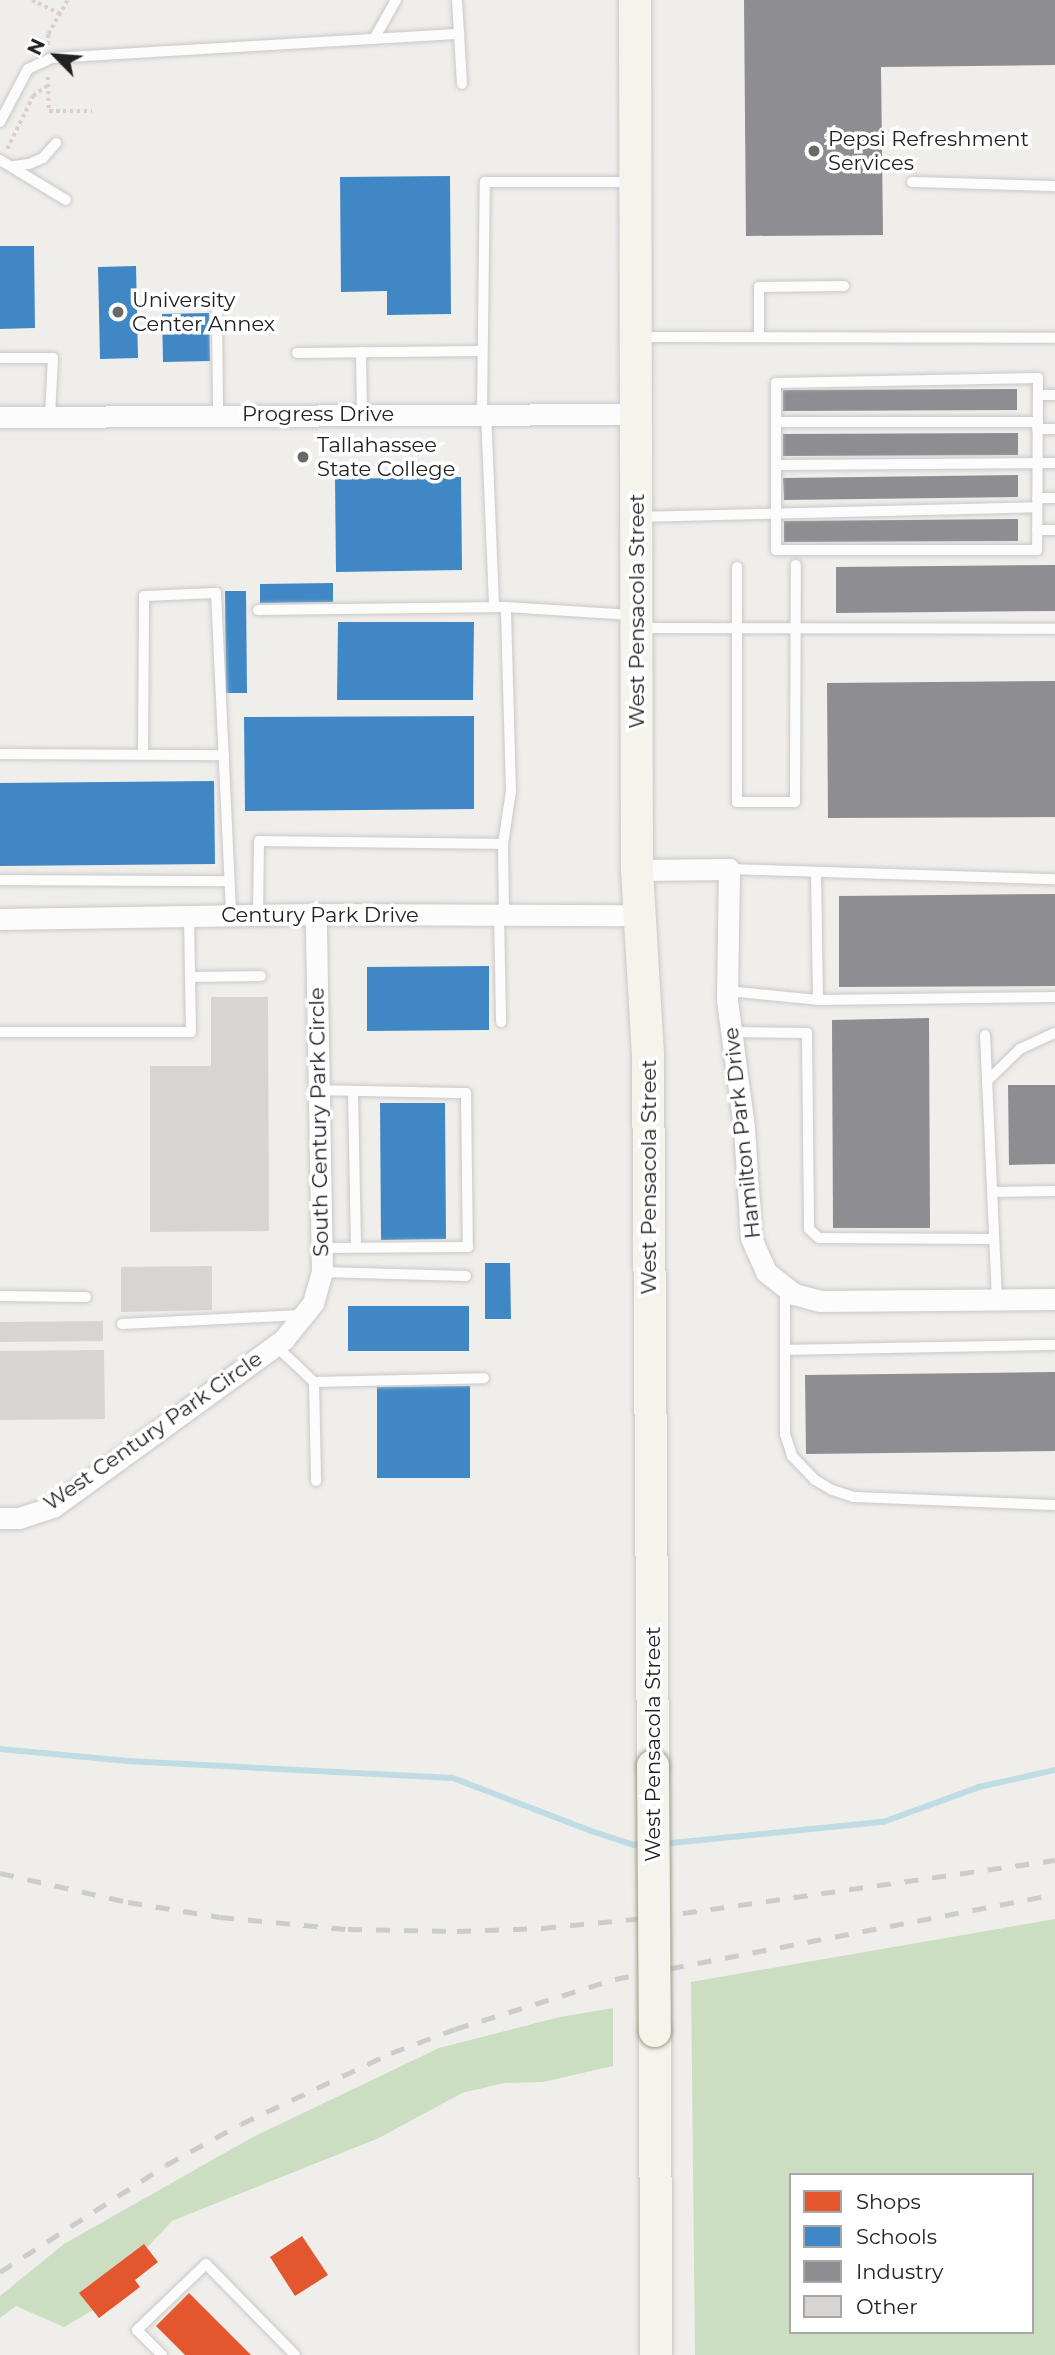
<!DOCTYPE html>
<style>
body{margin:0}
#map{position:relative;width:1055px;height:2355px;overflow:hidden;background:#f0eeeb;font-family:Montserrat,sans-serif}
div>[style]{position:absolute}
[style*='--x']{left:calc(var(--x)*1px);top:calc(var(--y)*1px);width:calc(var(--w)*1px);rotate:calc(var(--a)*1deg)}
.forest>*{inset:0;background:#cbdec1}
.shops>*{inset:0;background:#e4572e}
.schools>*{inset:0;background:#3f88c5}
.industry>*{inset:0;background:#8d8d92}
.stream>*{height:6px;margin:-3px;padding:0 3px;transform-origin:3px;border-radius:3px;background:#bfdbe3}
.building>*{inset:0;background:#d7d4d2}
.path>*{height:3.5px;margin-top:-1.75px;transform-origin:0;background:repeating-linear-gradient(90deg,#dccecd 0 3.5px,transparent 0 7px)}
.roads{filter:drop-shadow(0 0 2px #c9c8c7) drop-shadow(0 0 2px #c9c8c7)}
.service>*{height:10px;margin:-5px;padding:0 5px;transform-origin:5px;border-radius:5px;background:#fdfcfc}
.minor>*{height:21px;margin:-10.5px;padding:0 10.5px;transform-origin:10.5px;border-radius:10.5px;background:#fdfcfc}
.secondary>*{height:32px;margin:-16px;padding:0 16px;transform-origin:16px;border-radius:16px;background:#f4f4ed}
.rail>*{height:5px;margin-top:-2.5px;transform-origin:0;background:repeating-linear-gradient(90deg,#ccc 0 14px,transparent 0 28px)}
.bridges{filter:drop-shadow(0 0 2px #999a82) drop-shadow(0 0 2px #999a82)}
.secondary-bridge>*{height:32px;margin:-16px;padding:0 16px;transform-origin:16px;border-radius:16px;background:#f4f4ed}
.dots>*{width:19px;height:19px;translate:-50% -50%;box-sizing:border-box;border:4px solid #fff;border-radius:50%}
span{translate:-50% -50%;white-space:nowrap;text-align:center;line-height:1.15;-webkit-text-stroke:7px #fff;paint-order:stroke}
.poi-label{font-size:21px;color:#222}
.left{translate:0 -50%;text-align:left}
.street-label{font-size:21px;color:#222}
.legend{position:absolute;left:789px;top:2173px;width:245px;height:161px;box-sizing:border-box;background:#fff;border:2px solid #a7a7a7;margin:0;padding:9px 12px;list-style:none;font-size:21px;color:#222}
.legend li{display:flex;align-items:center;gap:14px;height:35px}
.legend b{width:35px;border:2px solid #a7a7a7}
.north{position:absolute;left:21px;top:21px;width:70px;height:70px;-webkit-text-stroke:5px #fff;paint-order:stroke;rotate:295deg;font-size:19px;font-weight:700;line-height:28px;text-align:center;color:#222}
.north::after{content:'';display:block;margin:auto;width:24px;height:32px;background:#222;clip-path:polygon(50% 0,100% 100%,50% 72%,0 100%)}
</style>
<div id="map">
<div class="forest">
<i style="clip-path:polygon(evenodd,1055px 1919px,1055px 2355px,695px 2355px,691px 1982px,1055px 1919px,791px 2175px,1032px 2175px,1032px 2332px,791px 2332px,791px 2175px)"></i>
<i style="clip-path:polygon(613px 2008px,613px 2066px,543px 2082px,504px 2083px,462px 2093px,379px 2138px,172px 2221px,124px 2272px,100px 2306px,64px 2327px,16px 2306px,0 2318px,0 2296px,64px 2244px,251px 2138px,439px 2048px,560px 2017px)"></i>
</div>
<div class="shops">
<i style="clip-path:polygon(302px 2236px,328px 2275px,295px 2296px,270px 2257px)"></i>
<i style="clip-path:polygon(144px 2244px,158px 2262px,135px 2280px,140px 2287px,99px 2318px,79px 2293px)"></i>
<i style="clip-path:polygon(189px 2293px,251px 2355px,185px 2355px,156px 2326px)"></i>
</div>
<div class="schools">
<i style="clip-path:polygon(450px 176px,451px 314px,387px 315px,387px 291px,341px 292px,340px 177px)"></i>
<i style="clip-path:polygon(0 246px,34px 246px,35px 328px,0 329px)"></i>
<i style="clip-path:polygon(136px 266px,138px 358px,100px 359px,98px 267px)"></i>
<i style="clip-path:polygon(209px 313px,210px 361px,163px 362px,162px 314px)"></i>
<i style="clip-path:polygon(461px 477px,462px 570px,336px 572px,335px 479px)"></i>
<i style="clip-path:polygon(333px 583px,333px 602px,260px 603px,260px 584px)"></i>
<i style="clip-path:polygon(225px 591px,246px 591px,247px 693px,226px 693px)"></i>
<i style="clip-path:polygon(338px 622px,474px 622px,473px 700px,337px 700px)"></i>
<i style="clip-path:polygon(474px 716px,474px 809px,245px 811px,244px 717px)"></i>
<i style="clip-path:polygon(214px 781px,215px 864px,0 866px,0 783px)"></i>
<i style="clip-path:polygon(489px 966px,489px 1030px,367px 1031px,367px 967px)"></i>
<i style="clip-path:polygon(380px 1103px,445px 1103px,446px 1239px,381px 1240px)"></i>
<i style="clip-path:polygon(485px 1263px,510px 1263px,511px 1319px,485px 1319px)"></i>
<i style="clip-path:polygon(348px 1306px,469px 1306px,469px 1351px,348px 1351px)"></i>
<i style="clip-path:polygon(470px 1386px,470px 1478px,377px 1478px,377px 1387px)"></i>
</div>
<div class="industry">
<i style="clip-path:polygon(744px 0,1055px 0,1055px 65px,881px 67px,883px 235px,746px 236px)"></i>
<i style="clip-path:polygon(1017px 389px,1017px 410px,783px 411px,783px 390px)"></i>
<i style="clip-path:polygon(1018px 433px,1018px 455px,783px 456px,783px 434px)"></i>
<i style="clip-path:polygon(1018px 475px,1018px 497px,784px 500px,783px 478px)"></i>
<i style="clip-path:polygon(1018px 519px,1018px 541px,784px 542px,784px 521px)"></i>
<i style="clip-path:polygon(1055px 565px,1055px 611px,836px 613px,836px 567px)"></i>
<i style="clip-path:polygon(1055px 681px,1055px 817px,828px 818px,827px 683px)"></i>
<i style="clip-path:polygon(1055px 894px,1055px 986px,839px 987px,839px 896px)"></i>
<i style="clip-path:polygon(929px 1018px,930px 1228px,833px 1228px,832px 1020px)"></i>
<i style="clip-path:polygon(1008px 1085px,1055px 1085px,1055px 1164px,1009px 1165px)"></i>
<i style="clip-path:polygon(1055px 1372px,1055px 1451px,806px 1454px,805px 1375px)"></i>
</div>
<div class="stream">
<i style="--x:0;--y:1749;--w:128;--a:5.4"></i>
<i style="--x:127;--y:1761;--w:326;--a:3"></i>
<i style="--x:453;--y:1778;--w:148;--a:21"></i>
<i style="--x:591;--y:1831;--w:45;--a:18"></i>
<i style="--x:634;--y:1845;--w:9;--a:-6"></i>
<i style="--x:661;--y:1844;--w:223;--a:-5.7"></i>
<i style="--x:883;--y:1822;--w:102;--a:-20"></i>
<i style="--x:979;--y:1787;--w:78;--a:-12.6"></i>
</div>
<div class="building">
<i style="clip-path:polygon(211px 997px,268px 997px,269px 1231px,150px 1232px,150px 1066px,211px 1066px)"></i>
<i style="clip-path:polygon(212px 1266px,212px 1310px,121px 1312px,121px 1267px)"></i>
<i style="clip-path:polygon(103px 1321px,103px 1341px,0 1342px,0 1322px)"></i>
<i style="clip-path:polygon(104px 1350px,105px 1419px,0 1420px,0 1351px)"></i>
</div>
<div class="path">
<i style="--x:32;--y:0;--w:32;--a:26"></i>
<i style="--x:48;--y:45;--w:11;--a:-90"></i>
<i style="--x:48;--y:34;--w:39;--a:-60"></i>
<i style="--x:48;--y:77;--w:34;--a:88"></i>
<i style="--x:49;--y:111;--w:43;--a:0"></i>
<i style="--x:7;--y:149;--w:59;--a:-63.9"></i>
<i style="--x:33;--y:96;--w:17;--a:-36"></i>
</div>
<div class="roads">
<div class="service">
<i style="--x:457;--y:0;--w:84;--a:86.6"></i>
<i style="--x:374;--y:39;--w:45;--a:-60.6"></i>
<i style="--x:0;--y:122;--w:60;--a:-62.2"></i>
<i style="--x:28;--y:69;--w:26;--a:-25"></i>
<i style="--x:52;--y:58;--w:408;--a:-3.4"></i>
<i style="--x:0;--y:160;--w:77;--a:31.2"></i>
<i style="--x:14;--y:166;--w:15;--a:-8"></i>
<i style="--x:29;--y:164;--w:15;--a:-23"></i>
<i style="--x:43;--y:158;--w:20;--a:-49"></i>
<i style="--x:912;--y:182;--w:143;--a:1.6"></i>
<i style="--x:217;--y:312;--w:103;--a:89.4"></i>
<i style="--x:638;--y:337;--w:417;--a:0.1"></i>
<i style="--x:759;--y:337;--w:50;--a:-90"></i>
<i style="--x:759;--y:287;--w:85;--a:-0.7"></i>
<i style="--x:361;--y:352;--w:62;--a:89.1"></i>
<i style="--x:297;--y:353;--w:185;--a:-0.6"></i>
<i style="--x:0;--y:358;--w:53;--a:0"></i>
<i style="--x:53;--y:358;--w:58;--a:93"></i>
<i style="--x:1038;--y:378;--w:172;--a:90.3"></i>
<i style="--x:1037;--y:550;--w:261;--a:180"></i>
<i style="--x:776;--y:550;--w:167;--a:-90"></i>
<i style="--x:776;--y:383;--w:262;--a:-1.1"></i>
<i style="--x:1038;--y:395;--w:17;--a:0"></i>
<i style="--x:482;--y:413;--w:231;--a:-89.3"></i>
<i style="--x:485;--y:182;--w:147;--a:0"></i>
<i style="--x:486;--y:413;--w:194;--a:87.6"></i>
<i style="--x:776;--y:422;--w:262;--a:0"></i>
<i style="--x:1037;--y:429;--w:18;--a:0"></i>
<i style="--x:776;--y:465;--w:279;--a:-0.4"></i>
<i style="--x:1037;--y:498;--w:18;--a:0"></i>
<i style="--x:637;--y:517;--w:400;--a:-1.4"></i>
<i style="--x:1037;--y:530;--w:18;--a:0"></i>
<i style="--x:737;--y:567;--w:235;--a:90"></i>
<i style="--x:737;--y:802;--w:58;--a:0"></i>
<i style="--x:795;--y:802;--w:237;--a:-89.8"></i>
<i style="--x:258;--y:610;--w:248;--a:-0.7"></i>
<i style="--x:506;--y:607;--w:126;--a:3.6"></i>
<i style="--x:638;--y:628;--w:417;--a:0.1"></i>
<i style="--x:0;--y:754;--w:224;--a:0.3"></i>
<i style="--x:143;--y:754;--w:158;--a:-89.6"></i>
<i style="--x:144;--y:596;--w:72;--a:-2.4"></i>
<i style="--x:216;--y:593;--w:322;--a:87.3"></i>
<i style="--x:729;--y:869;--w:326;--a:1.8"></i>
<i style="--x:816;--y:872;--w:128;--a:89.1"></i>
<i style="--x:0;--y:880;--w:229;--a:0.3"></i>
<i style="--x:499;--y:914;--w:108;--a:88.9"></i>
<i style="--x:504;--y:914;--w:70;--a:-90.8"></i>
<i style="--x:503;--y:844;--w:54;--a:-81.4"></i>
<i style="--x:511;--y:791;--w:184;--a:-91.6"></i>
<i style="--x:258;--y:915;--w:74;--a:-89.2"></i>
<i style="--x:259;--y:841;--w:244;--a:0.7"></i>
<i style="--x:190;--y:977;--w:71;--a:-0.8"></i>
<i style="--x:727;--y:991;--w:91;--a:5.6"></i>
<i style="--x:818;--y:1000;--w:237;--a:-0.7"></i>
<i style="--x:0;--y:1032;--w:191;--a:0"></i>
<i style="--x:191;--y:1032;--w:116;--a:-91"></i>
<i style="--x:731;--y:1032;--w:76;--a:0.8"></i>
<i style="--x:807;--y:1033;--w:196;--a:89.4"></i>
<i style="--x:809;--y:1229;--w:13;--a:42"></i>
<i style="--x:819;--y:1238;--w:175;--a:0.3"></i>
<i style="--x:985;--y:1035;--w:265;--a:87.4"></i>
<i style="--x:987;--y:1081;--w:46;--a:-44.1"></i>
<i style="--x:1020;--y:1049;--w:38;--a:-25"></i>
<i style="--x:319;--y:1090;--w:147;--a:1.2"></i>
<i style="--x:466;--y:1093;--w:154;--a:89.3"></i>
<i style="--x:468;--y:1247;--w:147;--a:179.6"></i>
<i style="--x:353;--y:1091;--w:156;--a:88.9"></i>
<i style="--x:992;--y:1192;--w:63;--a:-0.9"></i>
<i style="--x:322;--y:1272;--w:144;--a:1.6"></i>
<i style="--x:785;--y:1289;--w:145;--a:90"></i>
<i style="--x:785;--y:1434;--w:23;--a:72"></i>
<i style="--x:792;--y:1456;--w:33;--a:46"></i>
<i style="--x:815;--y:1480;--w:20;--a:30"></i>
<i style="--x:832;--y:1490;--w:23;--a:18"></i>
<i style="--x:854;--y:1497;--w:201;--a:2.3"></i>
<i style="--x:0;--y:1296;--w:86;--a:0.7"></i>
<i style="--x:122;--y:1324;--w:179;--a:-2.9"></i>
<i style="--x:275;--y:1345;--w:54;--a:43.5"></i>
<i style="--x:314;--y:1382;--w:170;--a:-1.3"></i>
<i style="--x:785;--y:1350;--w:270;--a:-1.1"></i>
<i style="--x:314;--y:1382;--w:99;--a:88.8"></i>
<i style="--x:162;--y:2355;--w:35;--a:-135"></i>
<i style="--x:137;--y:2330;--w:95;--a:-43.7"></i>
<i style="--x:206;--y:2264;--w:127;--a:45.6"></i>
</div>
<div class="minor">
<i style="--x:0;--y:417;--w:637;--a:-0.27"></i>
<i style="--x:637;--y:870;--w:92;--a:-0.6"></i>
<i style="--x:729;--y:869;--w:131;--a:90.9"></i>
<i style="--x:727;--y:1000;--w:128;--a:82.4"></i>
<i style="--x:744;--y:1127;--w:111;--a:86.4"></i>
<i style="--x:751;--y:1238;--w:37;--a:66"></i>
<i style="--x:766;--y:1272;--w:36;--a:38"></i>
<i style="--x:794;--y:1294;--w:27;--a:15"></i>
<i style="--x:820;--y:1301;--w:235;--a:-0.5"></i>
<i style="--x:0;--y:919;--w:316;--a:-0.9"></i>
<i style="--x:316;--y:914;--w:324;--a:0.2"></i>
<i style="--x:0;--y:1518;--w:19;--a:0"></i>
<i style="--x:19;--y:1518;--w:36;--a:-18"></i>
<i style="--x:53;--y:1507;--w:286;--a:-36"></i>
<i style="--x:284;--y:1339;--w:46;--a:-51.1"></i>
<i style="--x:313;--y:1303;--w:32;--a:-74"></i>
<i style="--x:322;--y:1272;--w:358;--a:-91"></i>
</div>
<div class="secondary">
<i style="--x:635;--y:0;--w:870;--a:89.87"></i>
<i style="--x:637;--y:870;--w:184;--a:86.6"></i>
<i style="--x:648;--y:1054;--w:712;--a:89.6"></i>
<i style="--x:655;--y:2031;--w:324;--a:89.8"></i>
</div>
</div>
<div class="rail">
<i style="--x:0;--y:1873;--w:131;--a:12.8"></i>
<i style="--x:128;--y:1902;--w:93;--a:9.3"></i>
<i style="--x:220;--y:1917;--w:129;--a:5.4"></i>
<i style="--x:348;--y:1929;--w:109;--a:1.1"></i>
<i style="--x:457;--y:1931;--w:85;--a:-2"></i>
<i style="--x:542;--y:1928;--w:114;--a:-5.6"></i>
<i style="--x:655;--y:1917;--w:404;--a:-8.1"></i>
<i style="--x:0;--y:2272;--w:197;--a:-32.8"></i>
<i style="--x:166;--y:2165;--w:85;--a:-28.7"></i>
<i style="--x:241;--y:2124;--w:166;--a:-25.3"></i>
<i style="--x:391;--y:2053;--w:68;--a:-20.6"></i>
<i style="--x:455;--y:2029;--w:168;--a:-17.4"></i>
<i style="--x:615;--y:1979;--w:448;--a:-10.9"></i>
</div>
<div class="bridges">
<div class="secondary-bridge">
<i style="--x:653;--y:1766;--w:265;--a:89.6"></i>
</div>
</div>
<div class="dots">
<i style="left:814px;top:151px;background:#6a6968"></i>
<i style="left:118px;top:312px;background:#6a6968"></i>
<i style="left:303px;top:457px;background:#6a6968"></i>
</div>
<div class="poi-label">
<span class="left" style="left:828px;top:151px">Pepsi Refreshment<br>Services</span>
<span class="left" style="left:132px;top:312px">University<br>Center Annex</span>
<span class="left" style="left:317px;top:457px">Tallahassee<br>State College</span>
</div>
<div class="street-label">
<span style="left:318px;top:414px">Progress Drive</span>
<span style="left:637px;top:611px;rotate:-90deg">West Pensacola Street</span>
<span style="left:320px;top:915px">Century Park Drive</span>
<span style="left:319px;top:1122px;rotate:-91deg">South Century Park Circle</span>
<span style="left:742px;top:1133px;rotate:-96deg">Hamilton Park Drive</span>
<span style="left:649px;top:1177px;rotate:-90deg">West Pensacola Street</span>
<span style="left:153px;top:1431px;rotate:-35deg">West Century Park Circle</span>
<span style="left:653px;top:1744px;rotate:-90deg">West Pensacola Street</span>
</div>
<ul class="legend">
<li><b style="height:19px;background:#e4572e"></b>Shops</li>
<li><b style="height:19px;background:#3f88c5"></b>Schools</li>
<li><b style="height:19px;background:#8d8d92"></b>Industry</li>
<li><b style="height:19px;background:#d7d4d2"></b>Other</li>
</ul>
<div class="north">N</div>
</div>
